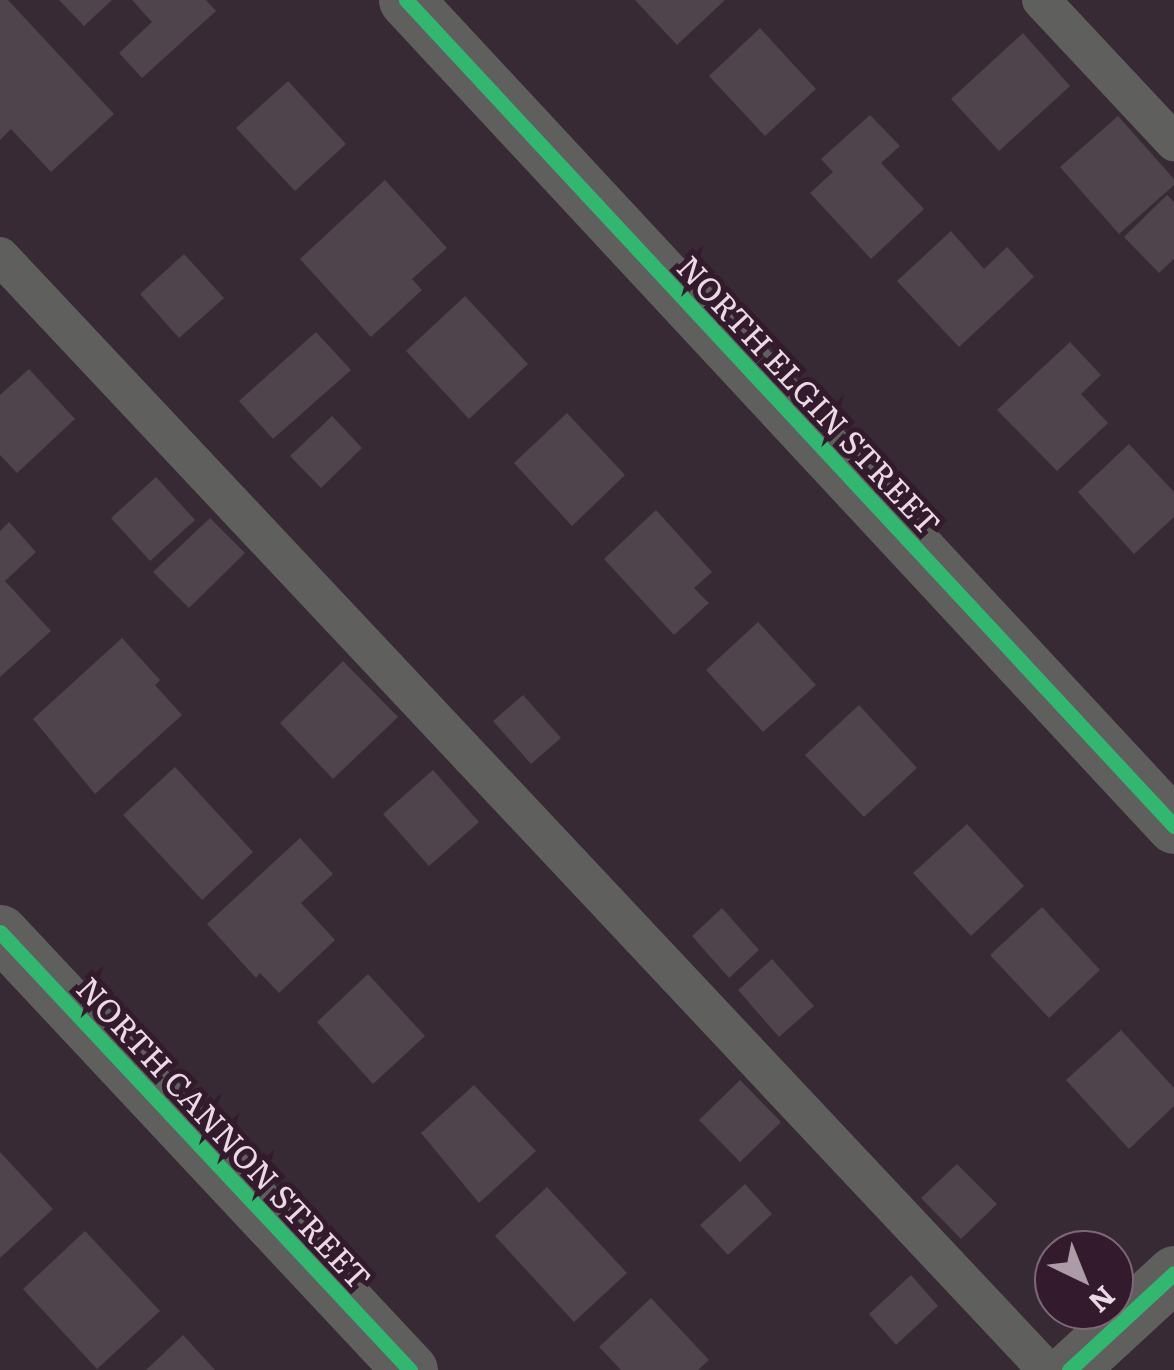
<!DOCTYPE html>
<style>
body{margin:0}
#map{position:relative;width:1174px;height:1370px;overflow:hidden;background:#382a34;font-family:Literata,serif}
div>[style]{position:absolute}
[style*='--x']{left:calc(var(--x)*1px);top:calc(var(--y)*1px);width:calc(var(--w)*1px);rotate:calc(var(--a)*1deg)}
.building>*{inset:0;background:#4f434c}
.service>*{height:38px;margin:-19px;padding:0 19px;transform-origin:19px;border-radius:19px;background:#5f605d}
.minor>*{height:55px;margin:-27.5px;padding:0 27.5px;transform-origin:27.5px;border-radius:27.5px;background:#5f605d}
.cycleway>*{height:15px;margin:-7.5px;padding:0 7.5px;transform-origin:7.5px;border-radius:7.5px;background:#33b770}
span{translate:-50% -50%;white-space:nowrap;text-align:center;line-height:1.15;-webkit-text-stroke:10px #331a2c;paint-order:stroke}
.street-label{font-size:32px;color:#ebdae5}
.north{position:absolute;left:1034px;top:1230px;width:100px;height:100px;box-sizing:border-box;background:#331a2c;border:2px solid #7d6776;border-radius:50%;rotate:137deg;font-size:28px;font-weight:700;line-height:40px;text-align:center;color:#ebdae5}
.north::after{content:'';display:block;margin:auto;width:35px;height:45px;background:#ac9ca7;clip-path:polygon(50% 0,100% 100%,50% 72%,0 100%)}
</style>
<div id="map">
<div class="building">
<i style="clip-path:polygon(0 0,8px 0,114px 114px,51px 172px,11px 129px,0 140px)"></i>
<i style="clip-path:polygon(59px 0,112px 0,84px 26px)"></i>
<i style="clip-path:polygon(132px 0,206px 0,216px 11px,142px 78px,119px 53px,152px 22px)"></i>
<i style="clip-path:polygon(635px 0,725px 0,677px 45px)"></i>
<i style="clip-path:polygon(760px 28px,816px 89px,765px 136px,709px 76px)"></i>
<i style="clip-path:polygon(1023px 33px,1070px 86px,999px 151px,951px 99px)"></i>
<i style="clip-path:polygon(288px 81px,346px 144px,295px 191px,236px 128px)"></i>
<i style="clip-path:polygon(870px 115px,900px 146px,881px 163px,924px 209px,871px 259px,810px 193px,833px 172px,821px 159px)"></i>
<i style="clip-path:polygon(1118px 116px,1174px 179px,1174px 185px,1119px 234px,1060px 167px)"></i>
<i style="clip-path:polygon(385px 180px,447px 248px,412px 279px,422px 290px,371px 337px,300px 259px)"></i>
<i style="clip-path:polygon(1167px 195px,1174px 202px,1174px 259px,1159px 273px,1124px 237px)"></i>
<i style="clip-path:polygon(951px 231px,984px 269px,1007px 247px,1034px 277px,959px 347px,897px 281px)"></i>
<i style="clip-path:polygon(184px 254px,224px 298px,179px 338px,140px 294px)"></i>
<i style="clip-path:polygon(465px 296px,528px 364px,469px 419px,406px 351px)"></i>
<i style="clip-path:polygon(316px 332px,351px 370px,273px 439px,239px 401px)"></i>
<i style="clip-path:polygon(1070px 342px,1101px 375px,1081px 394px,1108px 423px,1057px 471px,997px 410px)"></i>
<i style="clip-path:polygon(29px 369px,75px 419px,17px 473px,0 455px,0 395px)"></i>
<i style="clip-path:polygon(567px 413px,625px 475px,572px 526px,514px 463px)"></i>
<i style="clip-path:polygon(332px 416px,362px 448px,321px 488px,290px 456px)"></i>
<i style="clip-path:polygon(1129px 444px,1174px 492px,1174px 517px,1134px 554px,1078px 492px)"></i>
<i style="clip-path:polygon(156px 477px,195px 520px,150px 561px,111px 518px)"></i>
<i style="clip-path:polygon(656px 510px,712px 572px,694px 588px,709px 603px,674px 635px,604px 559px)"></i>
<i style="clip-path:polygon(210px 518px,245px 553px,189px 608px,153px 572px)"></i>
<i style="clip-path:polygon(9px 522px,36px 552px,5px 581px,51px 631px,0 677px,0 531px)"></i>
<i style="clip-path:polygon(758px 622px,816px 685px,763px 732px,706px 670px)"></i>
<i style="clip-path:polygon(122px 638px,160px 680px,155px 685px,182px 715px,95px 794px,33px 719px)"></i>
<i style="clip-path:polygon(343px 661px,398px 717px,333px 779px,280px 723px)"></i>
<i style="clip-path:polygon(523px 695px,561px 738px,531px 764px,493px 721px)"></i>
<i style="clip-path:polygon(859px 705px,917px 768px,864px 817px,805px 755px)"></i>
<i style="clip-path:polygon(175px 767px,253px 852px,202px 900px,123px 815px)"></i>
<i style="clip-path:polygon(433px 770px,479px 822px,429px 866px,383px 814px)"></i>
<i style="clip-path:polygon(967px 824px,1024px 886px,971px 936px,913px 873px)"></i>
<i style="clip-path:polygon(300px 838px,333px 874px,301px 903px,335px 940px,279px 993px,260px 973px,256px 978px,207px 924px)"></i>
<i style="clip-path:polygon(1042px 907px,1100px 970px,1049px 1018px,990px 955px)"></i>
<i style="clip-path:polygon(722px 908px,759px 950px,729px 978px,692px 936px)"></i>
<i style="clip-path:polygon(772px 959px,814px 1006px,779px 1037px,738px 990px)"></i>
<i style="clip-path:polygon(368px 974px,425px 1036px,373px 1084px,317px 1022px)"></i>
<i style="clip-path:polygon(1121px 1030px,1174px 1088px,1174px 1106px,1129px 1149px,1066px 1080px)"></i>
<i style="clip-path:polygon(740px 1080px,781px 1122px,740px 1162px,699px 1120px)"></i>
<i style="clip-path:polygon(474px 1085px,536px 1151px,479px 1203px,421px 1133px)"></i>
<i style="clip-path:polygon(0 1152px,53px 1209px,0 1258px)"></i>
<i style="clip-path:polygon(957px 1164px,997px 1204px,961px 1239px,921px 1198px)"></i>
<i style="clip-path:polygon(745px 1184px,772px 1214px,728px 1255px,700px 1225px)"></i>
<i style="clip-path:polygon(547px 1187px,627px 1273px,574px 1322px,495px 1236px)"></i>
<i style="clip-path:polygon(85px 1231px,160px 1311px,97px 1369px,23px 1289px)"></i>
<i style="clip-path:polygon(911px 1275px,938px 1306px,896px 1345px,869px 1314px)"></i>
<i style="clip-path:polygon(651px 1298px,709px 1360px,698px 1370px,621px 1370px,599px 1347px)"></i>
<i style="clip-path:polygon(183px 1335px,215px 1370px,146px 1370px)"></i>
</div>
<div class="service">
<i style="--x:1041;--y:0;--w:195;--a:46.9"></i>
<i style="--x:0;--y:256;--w:1529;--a:46.78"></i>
</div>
<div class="minor">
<i style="--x:406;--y:0;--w:1128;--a:47.08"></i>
<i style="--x:0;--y:932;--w:600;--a:46.89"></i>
<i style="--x:1069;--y:1370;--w:143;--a:-42.7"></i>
</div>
<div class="cycleway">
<i style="--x:406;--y:0;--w:1128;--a:47.08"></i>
<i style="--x:0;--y:932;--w:600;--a:46.89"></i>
<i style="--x:1069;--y:1370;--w:143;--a:-42.7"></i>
</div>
<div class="street-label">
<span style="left:810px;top:394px;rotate:47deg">NORTH ELGIN STREET</span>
<span style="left:225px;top:1132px;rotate:47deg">NORTH CANNON STREET</span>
</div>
<div class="north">N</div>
</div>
